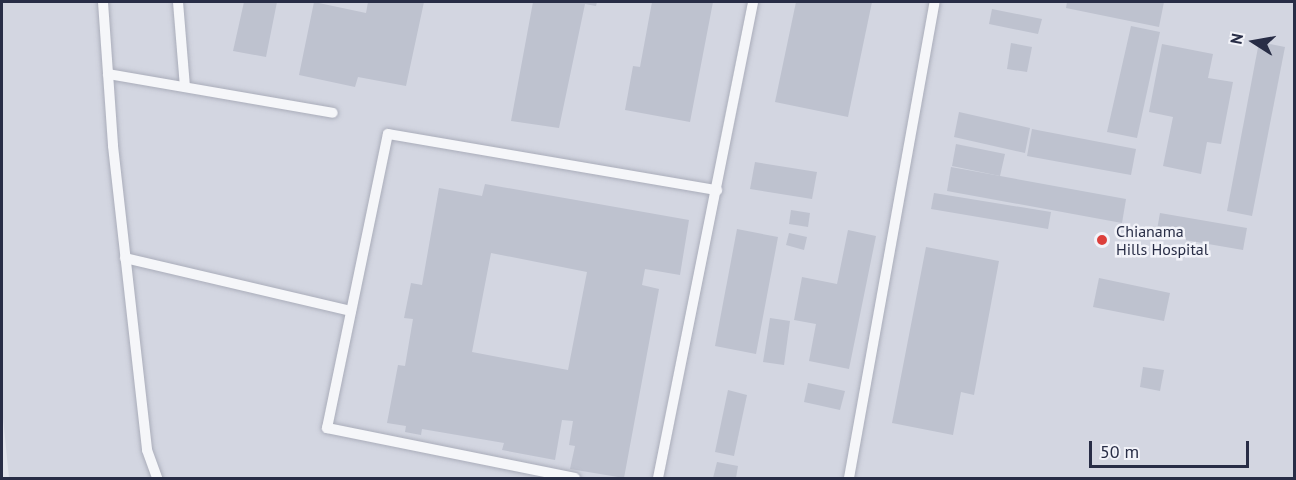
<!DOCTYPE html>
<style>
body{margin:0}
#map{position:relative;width:1296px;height:480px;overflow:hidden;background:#e2e4ec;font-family:"PT Sans",sans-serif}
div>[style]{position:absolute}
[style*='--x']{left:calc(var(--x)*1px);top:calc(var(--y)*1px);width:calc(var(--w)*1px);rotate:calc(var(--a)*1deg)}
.built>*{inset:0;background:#d3d6e1}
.building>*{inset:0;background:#bec2cf}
.roads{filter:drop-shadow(0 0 2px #aaadba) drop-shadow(0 0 2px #aaadba)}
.lane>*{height:10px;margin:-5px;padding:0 5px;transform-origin:5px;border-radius:5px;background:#f5f6f9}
.dots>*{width:16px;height:16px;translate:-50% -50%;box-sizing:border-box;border:3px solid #f2f3f9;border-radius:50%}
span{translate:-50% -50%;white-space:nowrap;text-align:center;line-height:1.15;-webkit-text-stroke:5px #f2f3f9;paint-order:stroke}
.poi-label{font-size:16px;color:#282d46}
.left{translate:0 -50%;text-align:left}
.frame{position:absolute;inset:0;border:3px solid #282d46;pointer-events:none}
.north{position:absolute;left:1224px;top:12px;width:60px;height:60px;-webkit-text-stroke:4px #f2f3f9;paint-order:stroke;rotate:281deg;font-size:16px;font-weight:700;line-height:24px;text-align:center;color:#282d46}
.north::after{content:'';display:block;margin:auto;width:21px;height:27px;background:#282d46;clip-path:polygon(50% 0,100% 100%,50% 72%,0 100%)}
.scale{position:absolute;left:1089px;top:441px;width:160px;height:27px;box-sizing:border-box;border:3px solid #282d46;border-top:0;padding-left:8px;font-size:18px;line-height:21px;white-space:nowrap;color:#282d46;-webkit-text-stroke:4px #f2f3f9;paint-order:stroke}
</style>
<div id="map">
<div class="built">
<i style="clip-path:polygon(2px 2px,1294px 2px,1294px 478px,9px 478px,2px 408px)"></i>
</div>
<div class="building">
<i style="clip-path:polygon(244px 2px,277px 2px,266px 57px,233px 51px)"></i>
<i style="clip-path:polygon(314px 2px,366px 13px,368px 2px,424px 2px,406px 86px,358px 77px,355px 87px,299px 75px)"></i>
<i style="clip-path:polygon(533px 2px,597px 2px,596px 6px,585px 4px,559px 128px,511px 121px)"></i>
<i style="clip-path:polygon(652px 2px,713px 2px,690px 122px,625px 110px,633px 66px,640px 67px)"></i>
<i style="clip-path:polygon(796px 2px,872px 2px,848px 117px,775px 102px)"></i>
<i style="clip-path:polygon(1067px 2px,1164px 2px,1159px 27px,1066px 8px)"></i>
<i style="clip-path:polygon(992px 9px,1042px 19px,1038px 34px,989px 24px)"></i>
<i style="clip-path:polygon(1131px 26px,1160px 32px,1137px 138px,1107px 132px)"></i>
<i style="clip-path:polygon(1259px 42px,1285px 47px,1252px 216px,1227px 211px)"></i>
<i style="clip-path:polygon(1011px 43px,1032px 47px,1027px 72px,1007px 69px)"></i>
<i style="clip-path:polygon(1162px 44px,1213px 54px,1208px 78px,1233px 82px,1221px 144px,1207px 142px,1201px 174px,1163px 166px,1173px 117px,1149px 112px)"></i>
<i style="clip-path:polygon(959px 112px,1030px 128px,1025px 153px,954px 137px)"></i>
<i style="clip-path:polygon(1032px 129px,1136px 149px,1131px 175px,1027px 156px)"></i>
<i style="clip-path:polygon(956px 144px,1005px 154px,1000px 176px,952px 166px)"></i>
<i style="clip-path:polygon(755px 162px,817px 172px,812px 199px,750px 189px)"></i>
<i style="clip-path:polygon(951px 167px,1126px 199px,1122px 223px,947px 191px)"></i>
<i style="clip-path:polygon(evenodd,485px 184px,689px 220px,680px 275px,645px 269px,642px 285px,659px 289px,624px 478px,570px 469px,575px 446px,569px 445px,573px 421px,562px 420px,555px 460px,502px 450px,504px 443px,422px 429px,421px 435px,405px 432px,406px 426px,387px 423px,398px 365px,405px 366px,413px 319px,404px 318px,411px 283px,422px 285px,439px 188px,482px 196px,485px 184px,491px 253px,587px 272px,568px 370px,472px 352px,491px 253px)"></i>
<i style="clip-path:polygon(934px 193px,1051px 212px,1048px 229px,931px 209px)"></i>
<i style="clip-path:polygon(791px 210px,810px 213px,808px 227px,789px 224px)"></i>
<i style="clip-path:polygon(1160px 213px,1247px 228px,1243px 250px,1156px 235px)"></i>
<i style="clip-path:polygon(737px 229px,778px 237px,756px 354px,715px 346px)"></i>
<i style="clip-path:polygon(848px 230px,876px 236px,849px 369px,809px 361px,816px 324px,794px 320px,802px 277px,837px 284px)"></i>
<i style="clip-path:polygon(789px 233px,807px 237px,804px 250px,786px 245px)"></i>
<i style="clip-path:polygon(926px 247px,999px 261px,974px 395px,961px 392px,953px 435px,892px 423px)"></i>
<i style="clip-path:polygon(1099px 278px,1170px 293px,1164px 321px,1093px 307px)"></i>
<i style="clip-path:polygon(770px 318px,790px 321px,784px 365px,763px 362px)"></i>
<i style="clip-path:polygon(1143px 367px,1164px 370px,1160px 391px,1140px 387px)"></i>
<i style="clip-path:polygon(808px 383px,845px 391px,840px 410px,804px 402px)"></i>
<i style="clip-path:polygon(728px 390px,747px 395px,734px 456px,715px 452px)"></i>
<i style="clip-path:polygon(717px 462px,738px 466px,736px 478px,713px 478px)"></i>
</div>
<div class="roads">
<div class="lane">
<i style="--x:103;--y:2;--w:144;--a:86"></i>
<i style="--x:113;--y:146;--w:306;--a:83.6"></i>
<i style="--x:147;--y:450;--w:30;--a:70"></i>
<i style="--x:178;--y:2;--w:85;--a:85.3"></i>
<i style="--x:108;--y:74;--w:228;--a:9.8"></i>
<i style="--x:125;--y:258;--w:232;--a:13.2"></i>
<i style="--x:575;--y:478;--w:253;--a:-168.6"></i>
<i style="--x:327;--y:428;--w:300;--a:-78.3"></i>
<i style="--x:388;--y:134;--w:334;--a:9.7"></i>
<i style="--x:658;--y:478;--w:485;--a:-78.7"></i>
<i style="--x:849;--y:478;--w:484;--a:-79.8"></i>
</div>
</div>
<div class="dots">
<i style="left:1102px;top:240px;background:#dc3f3b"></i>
</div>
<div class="poi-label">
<span class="left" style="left:1116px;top:240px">Chianama<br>Hills Hospital</span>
</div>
<div class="frame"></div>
<div class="north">N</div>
<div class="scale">50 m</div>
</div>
